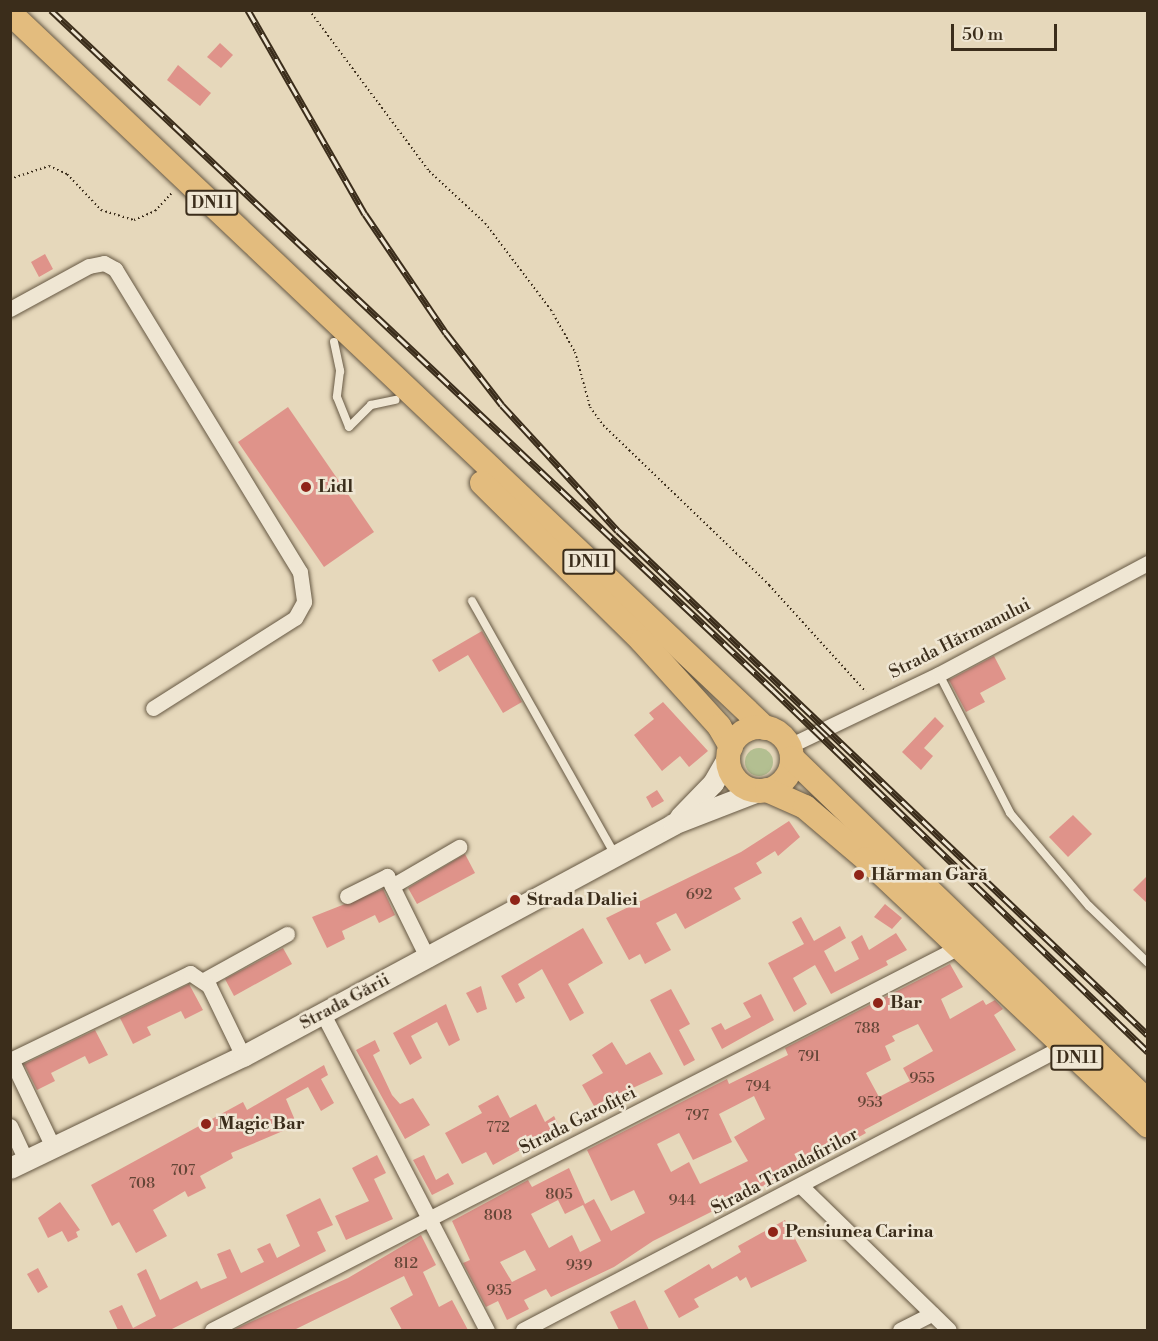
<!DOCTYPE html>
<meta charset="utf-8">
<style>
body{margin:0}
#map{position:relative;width:1158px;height:1341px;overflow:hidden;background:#e6d8bb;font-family:"Libre Bodoni",serif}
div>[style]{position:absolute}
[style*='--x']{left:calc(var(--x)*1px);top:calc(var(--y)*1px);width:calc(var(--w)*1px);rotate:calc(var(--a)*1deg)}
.green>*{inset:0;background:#b3bf91}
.round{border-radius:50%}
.building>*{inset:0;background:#df938a}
.path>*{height:2px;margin-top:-1px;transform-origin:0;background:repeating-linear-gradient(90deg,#3b2d1b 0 1.5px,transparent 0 4.5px)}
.roads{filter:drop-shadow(0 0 2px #665843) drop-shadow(0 0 2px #665843)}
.service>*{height:8px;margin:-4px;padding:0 4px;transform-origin:4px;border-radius:4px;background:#efe6d3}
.minor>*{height:15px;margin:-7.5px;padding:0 7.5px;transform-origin:7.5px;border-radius:7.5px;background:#efe6d3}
.secondary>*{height:21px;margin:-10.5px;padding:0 10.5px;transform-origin:10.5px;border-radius:10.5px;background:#efe6d3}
.trunk>*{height:24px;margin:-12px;padding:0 12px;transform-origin:12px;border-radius:12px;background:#e3bc7e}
.trunk>.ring{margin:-12px;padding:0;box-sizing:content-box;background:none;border:24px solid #e3bc7e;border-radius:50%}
.rail>*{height:7px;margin-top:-3.5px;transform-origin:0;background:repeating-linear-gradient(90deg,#efe6d3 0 14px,#3b2d1b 0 28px);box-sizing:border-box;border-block:2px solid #3b2d1b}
.dots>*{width:16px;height:16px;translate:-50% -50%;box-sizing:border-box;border:3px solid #efe6d3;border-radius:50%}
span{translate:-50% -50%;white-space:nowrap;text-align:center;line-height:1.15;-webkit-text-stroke:5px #efe6d3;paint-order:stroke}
.number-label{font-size:15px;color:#644637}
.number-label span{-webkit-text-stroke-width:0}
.shield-label span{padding:2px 4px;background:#efe6d3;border:2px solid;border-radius:4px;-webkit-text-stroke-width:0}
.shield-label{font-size:16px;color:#3b2d1b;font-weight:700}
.poi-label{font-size:18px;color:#3b2d1b;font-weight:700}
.left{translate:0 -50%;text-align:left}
.street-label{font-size:18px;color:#3b2d1b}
.frame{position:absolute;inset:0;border:12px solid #3b2d1b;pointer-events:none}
.scale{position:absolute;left:951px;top:24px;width:106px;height:27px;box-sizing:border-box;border:3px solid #3b2d1b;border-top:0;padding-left:8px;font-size:18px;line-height:21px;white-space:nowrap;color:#3b2d1b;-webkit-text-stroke:4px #efe6d3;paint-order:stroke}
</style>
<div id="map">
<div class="green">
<i class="round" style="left:745px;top:748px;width:28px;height:28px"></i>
</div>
<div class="building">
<i style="clip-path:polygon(220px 43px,233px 55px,221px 68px,207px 57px)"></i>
<i style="clip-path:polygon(178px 65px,211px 93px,200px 106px,167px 80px)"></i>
<i style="clip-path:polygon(45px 254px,53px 269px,39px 277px,31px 262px)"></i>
<i style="clip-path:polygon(288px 407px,374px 532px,324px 567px,238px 442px)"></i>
<i style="clip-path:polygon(482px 631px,522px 702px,503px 713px,468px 655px,439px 672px,432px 660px)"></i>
<i style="clip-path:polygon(994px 656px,1006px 679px,980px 693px,985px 702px,966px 712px,949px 680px)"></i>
<i style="clip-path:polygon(663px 702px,708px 751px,689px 767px,680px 756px,662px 771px,634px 735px,654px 719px,649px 713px)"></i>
<i style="clip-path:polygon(935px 717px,944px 726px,924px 748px,933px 756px,921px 770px,902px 752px)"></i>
<i style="clip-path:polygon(657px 790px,664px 801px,652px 808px,646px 797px)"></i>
<i style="clip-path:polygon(1073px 815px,1092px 834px,1068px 857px,1049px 837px)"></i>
<i style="clip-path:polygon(789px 821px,800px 837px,778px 856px,775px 851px,756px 863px,762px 873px,734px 888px,741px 899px,685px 929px,676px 913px,656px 923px,671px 950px,645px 964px,640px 954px,629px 960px,606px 918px,741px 852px)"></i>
<i style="clip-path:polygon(465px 854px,475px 873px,417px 904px,408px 888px)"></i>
<i style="clip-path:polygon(1148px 875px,1148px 904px,1133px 890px)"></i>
<i style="clip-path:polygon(383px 889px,395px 915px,379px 923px,375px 915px,342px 931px,345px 939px,327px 948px,312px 917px)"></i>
<i style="clip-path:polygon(885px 904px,902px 918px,892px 929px,874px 917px)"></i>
<i style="clip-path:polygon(801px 917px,814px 941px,840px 926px,846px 938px,824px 951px,835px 972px,859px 959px,851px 942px,862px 935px,869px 950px,896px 933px,907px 950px,886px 961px,888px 965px,831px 994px,815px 965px,793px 978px,807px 1004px,794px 1012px,768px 963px,804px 944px,792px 922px)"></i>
<i style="clip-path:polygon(583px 928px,603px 963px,568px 984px,584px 1013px,570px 1021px,542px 969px,518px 984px,525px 998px,516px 1003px,501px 976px)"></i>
<i style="clip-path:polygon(283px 948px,292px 964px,234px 996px,225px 979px)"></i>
<i style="clip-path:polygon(evenodd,950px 964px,963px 987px,941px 999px,950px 1019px,983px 1000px,986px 1005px,995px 1000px,1003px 1009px,994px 1015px,1016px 1050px,864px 1130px,866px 1133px,841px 1147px,653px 1241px,614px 1267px,551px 1297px,546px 1289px,524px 1300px,529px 1309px,507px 1320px,498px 1301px,486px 1307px,463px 1263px,470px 1260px,452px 1221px,528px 1180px,532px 1187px,569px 1168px,585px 1204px,594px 1199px,611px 1231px,645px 1213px,634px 1190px,611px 1201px,587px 1150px,727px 1079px,729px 1084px,788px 1055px,785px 1048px,950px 964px,918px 1024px,933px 1051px,903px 1068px,910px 1081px,879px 1097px,866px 1073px,891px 1060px,885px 1046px,895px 1041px,892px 1036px,918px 1024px,950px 964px,754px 1096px,765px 1119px,734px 1137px,748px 1161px,700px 1184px,689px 1162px,671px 1172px,657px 1144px,679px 1133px,693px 1160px,732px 1142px,719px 1114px,754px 1096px,950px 964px,558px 1200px,565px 1214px,583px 1205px,601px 1241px,580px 1252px,572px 1235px,549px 1248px,531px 1214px,558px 1200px,950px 964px,525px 1250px,536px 1270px,512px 1282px,500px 1262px,525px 1250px)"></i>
<i style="clip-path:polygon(189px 984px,203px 1010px,185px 1019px,181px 1011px,147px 1027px,151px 1035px,133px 1044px,120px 1018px)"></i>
<i style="clip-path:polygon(481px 986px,487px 1009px,477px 1013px,466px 993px)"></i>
<i style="clip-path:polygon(671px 989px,690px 1024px,679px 1030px,695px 1060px,684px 1066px,650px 1000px)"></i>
<i style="clip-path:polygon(761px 994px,774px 1020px,722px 1049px,711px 1028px,721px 1023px,725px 1030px,751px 1017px,743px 1003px)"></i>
<i style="clip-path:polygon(446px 1004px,460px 1040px,449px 1046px,437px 1022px,411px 1036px,422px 1058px,410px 1065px,393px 1033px)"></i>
<i style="clip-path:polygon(95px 1030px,108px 1055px,89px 1064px,85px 1056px,51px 1073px,55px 1081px,37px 1090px,24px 1064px)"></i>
<i style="clip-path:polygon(375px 1040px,380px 1051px,373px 1055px,392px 1095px,400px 1104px,413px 1098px,430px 1125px,405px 1139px,356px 1050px)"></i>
<i style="clip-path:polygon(612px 1042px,626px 1065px,650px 1052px,663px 1074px,594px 1106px,582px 1085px,603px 1073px,592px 1055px)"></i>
<i style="clip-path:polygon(324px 1065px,328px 1075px,321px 1079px,334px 1103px,321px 1111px,308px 1087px,286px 1099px,297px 1125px,231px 1153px,233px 1158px,200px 1176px,206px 1188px,188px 1197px,185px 1191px,153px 1210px,167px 1236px,136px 1253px,119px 1222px,112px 1226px,91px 1185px,243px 1102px,247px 1110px)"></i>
<i style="clip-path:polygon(498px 1095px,510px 1118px,536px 1104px,545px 1122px,554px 1116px,560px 1128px,493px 1165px,486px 1152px,462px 1164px,445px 1133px,482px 1113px,478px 1106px)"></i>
<i style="clip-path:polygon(377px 1155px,386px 1173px,374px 1179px,393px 1219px,346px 1240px,335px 1216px,369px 1201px,352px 1168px)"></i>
<i style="clip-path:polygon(424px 1155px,436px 1180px,448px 1173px,454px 1184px,432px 1195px,413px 1160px)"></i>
<i style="clip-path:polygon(320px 1198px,333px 1225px,317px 1232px,326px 1251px,170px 1330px,118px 1330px,109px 1311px,122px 1305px,133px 1328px,156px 1316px,137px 1274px,146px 1269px,160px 1300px,197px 1281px,201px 1289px,227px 1278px,217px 1254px,230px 1249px,241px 1273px,264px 1262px,257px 1249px,270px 1243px,277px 1258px,300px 1246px,286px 1215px)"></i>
<i style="clip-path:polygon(60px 1202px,80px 1230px,76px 1232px,78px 1237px,68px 1242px,62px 1231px,48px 1238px,38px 1218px)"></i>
<i style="clip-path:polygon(785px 1220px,807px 1261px,751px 1288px,746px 1277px,740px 1281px,737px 1276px,694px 1299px,699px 1307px,679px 1318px,664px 1291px,709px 1264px,712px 1269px,741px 1252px,738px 1246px)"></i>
<i style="clip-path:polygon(421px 1235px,436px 1265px,423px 1272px,439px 1307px,452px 1300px,468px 1330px,402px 1330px,390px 1308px,413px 1295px,404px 1276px,294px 1330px,233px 1330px,348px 1278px)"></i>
<i style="clip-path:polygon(38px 1268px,48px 1287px,38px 1293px,27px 1274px)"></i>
<i style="clip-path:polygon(635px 1300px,649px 1330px,619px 1330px,610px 1312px)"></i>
</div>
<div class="path">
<i style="--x:309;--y:10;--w:201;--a:53.3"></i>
<i style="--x:429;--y:171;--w:76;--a:42.9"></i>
<i style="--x:485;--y:223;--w:109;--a:52.8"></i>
<i style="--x:551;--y:310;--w:48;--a:60.3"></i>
<i style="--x:575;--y:352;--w:57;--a:74.7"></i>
<i style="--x:590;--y:407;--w:22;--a:54"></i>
<i style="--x:603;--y:425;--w:231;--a:43.9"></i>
<i style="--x:769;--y:585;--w:144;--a:47.8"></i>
<i style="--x:10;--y:179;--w:41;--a:-18.4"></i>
<i style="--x:49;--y:166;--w:20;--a:24"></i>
<i style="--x:67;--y:174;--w:50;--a:46.6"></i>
<i style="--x:101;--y:210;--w:34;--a:17"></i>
<i style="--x:134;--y:220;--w:23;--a:-23"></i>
<i style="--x:155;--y:211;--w:25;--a:-47"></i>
</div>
<div class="roads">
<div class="service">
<i style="--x:334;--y:342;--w:30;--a:78"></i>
<i style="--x:340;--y:371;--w:26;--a:97"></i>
<i style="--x:337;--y:397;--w:32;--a:68"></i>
<i style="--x:349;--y:427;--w:31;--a:-45"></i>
<i style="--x:371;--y:405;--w:25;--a:-12"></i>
<i style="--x:472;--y:601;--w:289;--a:60.6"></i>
<i style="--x:939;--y:674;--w:156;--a:62.9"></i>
<i style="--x:1010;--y:813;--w:122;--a:49.7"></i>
<i style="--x:1089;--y:906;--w:82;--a:44"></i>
</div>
<div class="minor">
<i style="--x:10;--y:309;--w:90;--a:-28.6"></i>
<i style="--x:89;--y:266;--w:15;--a:-11"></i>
<i style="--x:104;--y:263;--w:13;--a:29"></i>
<i style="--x:115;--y:269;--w:355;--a:58.6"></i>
<i style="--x:300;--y:572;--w:30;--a:82"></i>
<i style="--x:304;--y:602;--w:18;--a:119"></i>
<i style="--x:295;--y:618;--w:168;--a:147.6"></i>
<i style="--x:789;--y:746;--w:166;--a:-25.6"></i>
<i style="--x:939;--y:674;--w:237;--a:-28"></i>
<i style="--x:392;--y:886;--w:78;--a:-30.2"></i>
<i style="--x:347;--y:896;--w:45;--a:-26.6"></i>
<i style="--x:387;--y:876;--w:93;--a:63.7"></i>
<i style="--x:204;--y:980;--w:95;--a:-29"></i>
<i style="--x:323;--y:1014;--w:356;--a:62.6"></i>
<i style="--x:11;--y:1059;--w:100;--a:64.5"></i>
<i style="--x:10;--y:1060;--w:200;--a:-25.8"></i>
<i style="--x:190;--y:973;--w:23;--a:34"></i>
<i style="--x:209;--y:986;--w:78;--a:64.1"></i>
<i style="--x:10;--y:1126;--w:40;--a:65"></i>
<i style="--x:801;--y:1186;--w:206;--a:44.2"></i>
<i style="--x:212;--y:1330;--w:842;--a:-27.14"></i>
<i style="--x:523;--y:1330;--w:611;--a:-27.7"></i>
<i style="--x:900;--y:1330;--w:36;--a:-27"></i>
</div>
<div class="secondary">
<i style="--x:680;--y:817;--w:47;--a:-45.9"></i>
<i style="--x:713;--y:783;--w:30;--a:-60"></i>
<i style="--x:10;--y:1168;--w:259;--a:-25.7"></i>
<i style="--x:243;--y:1056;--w:489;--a:-28.3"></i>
<i style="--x:673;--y:824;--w:91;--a:-21.2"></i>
</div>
<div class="trunk">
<i style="--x:10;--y:13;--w:1040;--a:43.44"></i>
<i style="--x:482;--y:483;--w:225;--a:44.6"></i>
<i style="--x:642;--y:641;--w:115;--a:47.8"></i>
<i style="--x:719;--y:726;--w:24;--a:60"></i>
<i class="ring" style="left:728px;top:727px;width:40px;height:40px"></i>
<i style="--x:792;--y:758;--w:495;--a:44"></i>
<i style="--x:767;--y:790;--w:42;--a:24.1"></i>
<i style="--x:805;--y:807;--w:80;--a:40.4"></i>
<i style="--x:866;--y:859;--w:388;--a:43.4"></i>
</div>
</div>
<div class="rail">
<i style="--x:51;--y:10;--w:992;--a:43.28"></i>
<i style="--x:773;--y:690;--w:521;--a:43.99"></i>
<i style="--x:248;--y:10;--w:235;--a:60.2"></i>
<i style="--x:365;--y:214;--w:144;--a:55.8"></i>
<i style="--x:446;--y:333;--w:91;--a:52.1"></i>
<i style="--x:502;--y:405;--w:171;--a:47.4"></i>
<i style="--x:618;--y:531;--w:731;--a:43.56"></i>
</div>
<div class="dots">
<i style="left:306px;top:487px;background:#8f2418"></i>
<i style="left:859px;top:875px;background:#8f2418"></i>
<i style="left:515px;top:900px;background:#8f2418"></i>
<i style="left:878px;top:1003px;background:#8f2418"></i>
<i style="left:206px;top:1124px;background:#8f2418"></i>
<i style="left:773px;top:1232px;background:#8f2418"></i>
</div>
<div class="number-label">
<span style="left:699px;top:895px">692</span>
<span style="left:867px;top:1029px">788</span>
<span style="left:809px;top:1057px">791</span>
<span style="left:922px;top:1079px">955</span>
<span style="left:758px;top:1087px">794</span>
<span style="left:870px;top:1103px">953</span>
<span style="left:697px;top:1116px">797</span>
<span style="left:498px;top:1128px">772</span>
<span style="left:183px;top:1171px">707</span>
<span style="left:142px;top:1184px">708</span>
<span style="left:559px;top:1195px">805</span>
<span style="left:682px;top:1201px">944</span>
<span style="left:498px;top:1216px">808</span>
<span style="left:406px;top:1264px">812</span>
<span style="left:579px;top:1266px">939</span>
<span style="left:499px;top:1291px">935</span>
</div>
<div class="shield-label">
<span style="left:212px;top:203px">DN11</span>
<span style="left:589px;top:562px">DN11</span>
<span style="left:1077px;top:1058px">DN11</span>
</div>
<div class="poi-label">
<span class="left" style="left:318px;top:487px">Lidl</span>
<span class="left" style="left:871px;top:875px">Hărman Gară</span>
<span class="left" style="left:527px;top:900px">Strada Daliei</span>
<span class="left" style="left:890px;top:1003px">Bar</span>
<span class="left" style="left:218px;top:1124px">Magic Bar</span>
<span class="left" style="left:785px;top:1232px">Pensiunea Carina</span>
</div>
<div class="street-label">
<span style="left:960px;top:639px;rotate:-27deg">Strada Hărmanului</span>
<span style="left:345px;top:1002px;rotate:-28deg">Strada Gării</span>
<span style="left:578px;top:1121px;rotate:-27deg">Strada Garofiței</span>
<span style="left:785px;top:1172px;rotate:-28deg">Strada Trandafirilor</span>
</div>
<div class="frame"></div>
<div class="scale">50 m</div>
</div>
